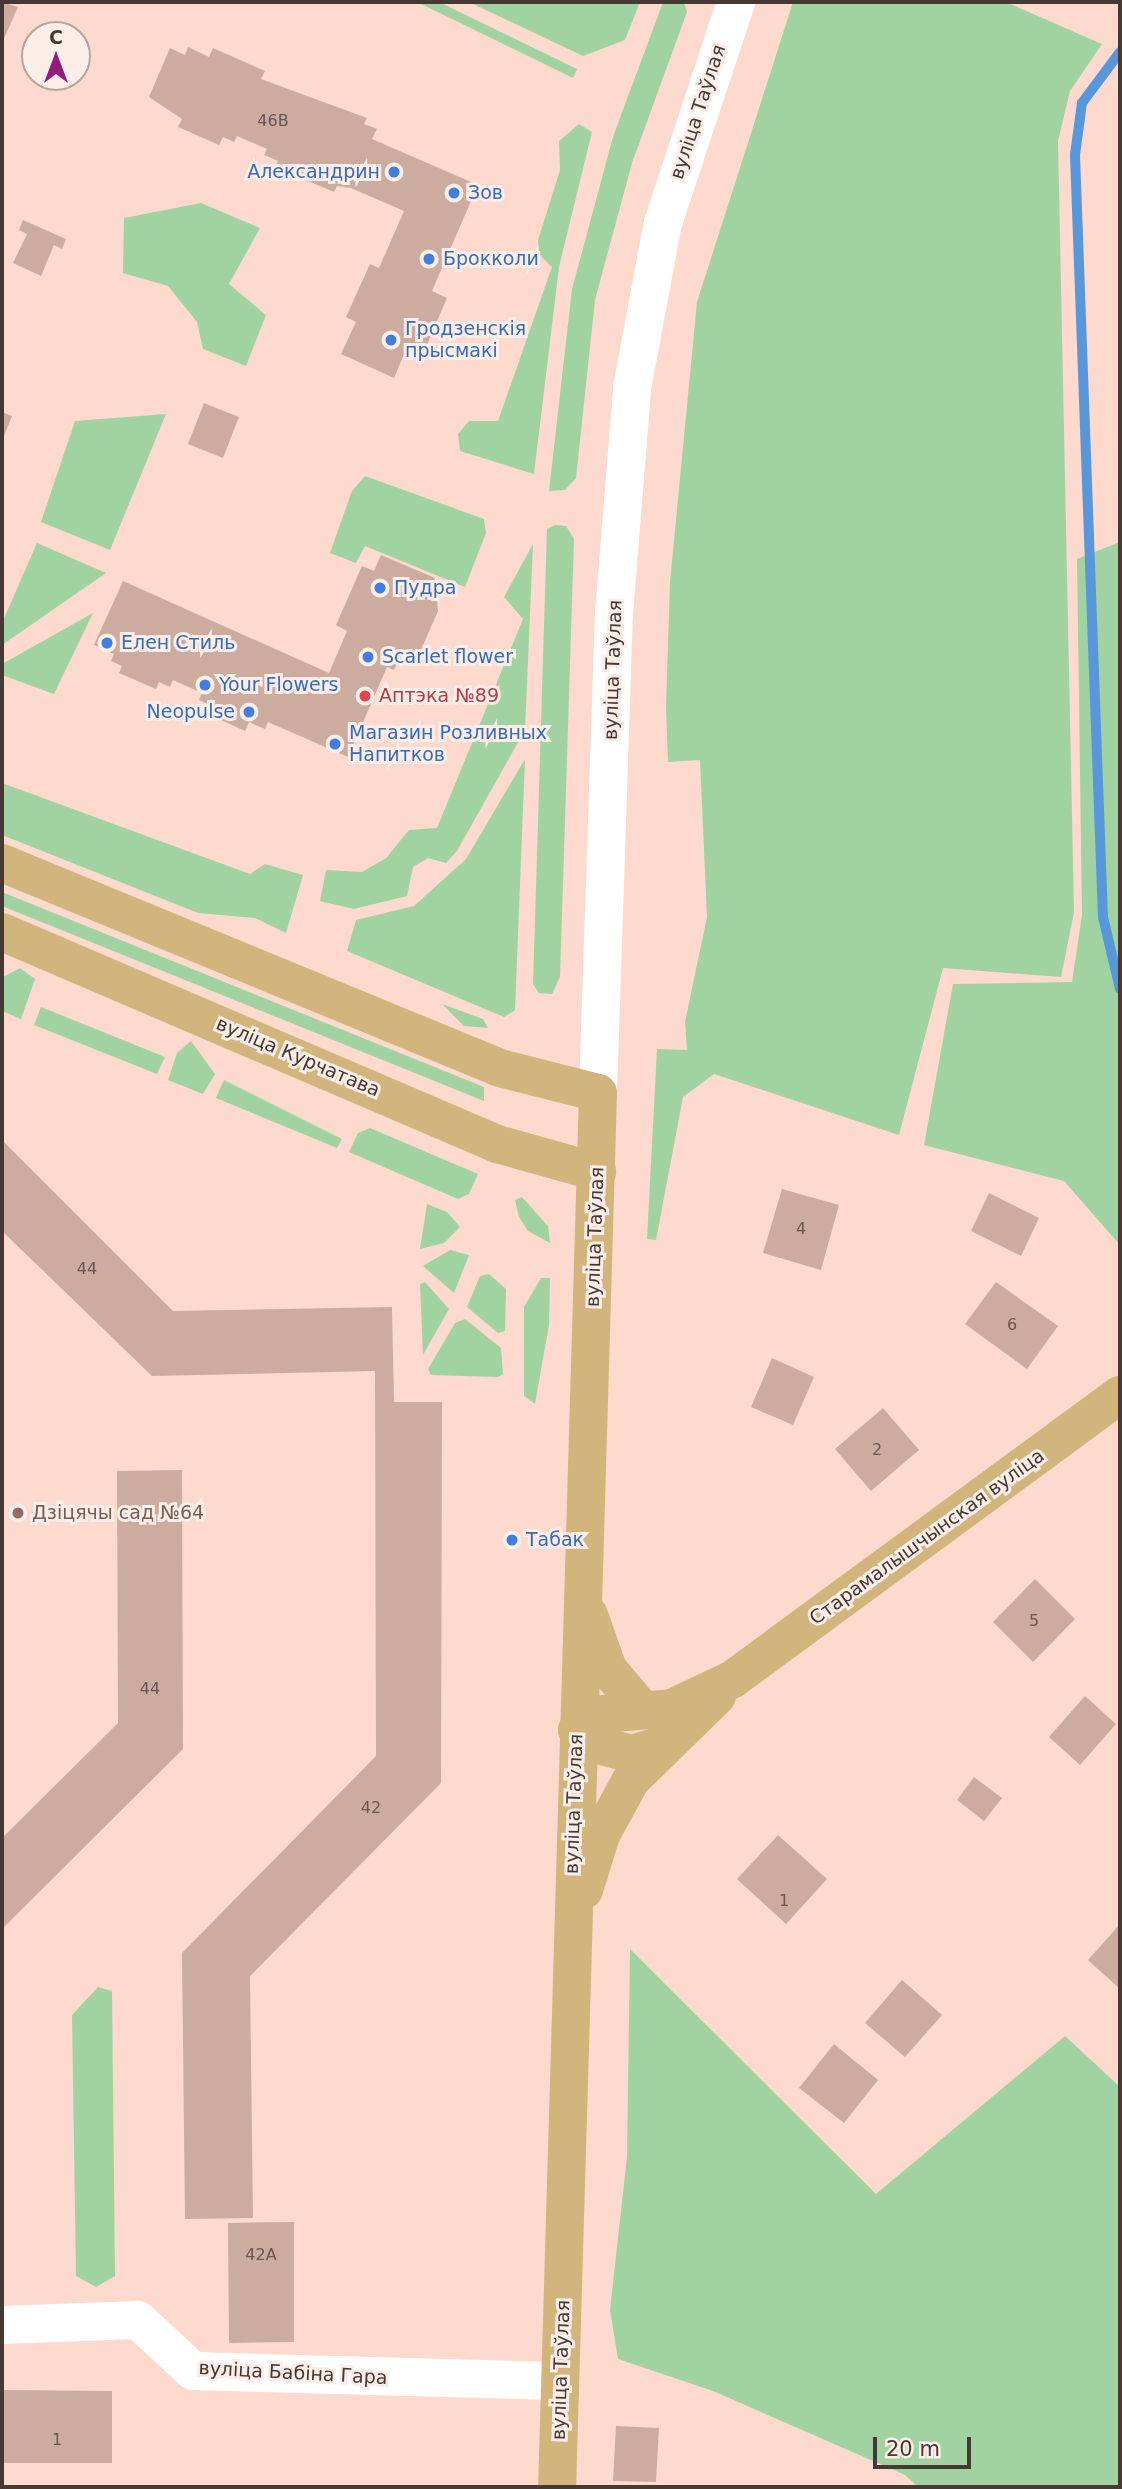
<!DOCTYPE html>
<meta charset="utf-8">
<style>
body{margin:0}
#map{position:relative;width:1122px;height:2489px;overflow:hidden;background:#fddacd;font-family:"DejaVu Sans",sans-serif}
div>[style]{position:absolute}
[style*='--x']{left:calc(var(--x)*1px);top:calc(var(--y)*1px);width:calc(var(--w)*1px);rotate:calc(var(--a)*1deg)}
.green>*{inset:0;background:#a1d2a1}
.stream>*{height:10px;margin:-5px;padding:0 5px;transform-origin:5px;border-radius:5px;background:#5898da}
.building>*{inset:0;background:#cdaca0}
.minor>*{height:38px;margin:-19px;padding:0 19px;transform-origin:19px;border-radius:19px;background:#fff}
.major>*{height:38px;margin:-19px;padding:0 19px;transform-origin:19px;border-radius:19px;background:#d1b57c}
.dots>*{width:19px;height:19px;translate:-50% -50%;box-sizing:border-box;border:4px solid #fbede7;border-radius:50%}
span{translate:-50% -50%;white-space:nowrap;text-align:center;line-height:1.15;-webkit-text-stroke:6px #fbede7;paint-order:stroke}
.number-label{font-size:16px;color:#68564f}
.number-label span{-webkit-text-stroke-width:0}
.street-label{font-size:19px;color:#463934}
.shop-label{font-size:19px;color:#366cbe}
.right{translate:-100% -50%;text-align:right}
.left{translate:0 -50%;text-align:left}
.health-label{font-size:19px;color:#be3a42}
.education-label{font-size:19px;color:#785e54}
.frame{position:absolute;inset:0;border:4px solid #463934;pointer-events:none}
.north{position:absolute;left:21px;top:21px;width:70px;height:70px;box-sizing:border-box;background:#fbede7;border:2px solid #b3a59f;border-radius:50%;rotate:0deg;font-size:19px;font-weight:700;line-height:28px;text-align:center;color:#463934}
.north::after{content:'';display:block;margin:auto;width:24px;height:32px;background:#911c7b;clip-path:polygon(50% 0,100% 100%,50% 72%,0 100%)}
.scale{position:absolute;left:873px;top:2437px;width:98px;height:32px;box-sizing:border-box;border:4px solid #463934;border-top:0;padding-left:9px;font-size:21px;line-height:24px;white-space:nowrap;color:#463934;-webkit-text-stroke:5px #fbede7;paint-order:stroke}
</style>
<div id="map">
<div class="green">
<i style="clip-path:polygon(417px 2px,439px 2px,577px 69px,573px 78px)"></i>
<i style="clip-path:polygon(469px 2px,640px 2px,625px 40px,583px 56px)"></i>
<i style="clip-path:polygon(663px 2px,684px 2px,687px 12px,632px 163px,595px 300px,576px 478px,565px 490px,549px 491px,572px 289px,613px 137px)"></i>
<i style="clip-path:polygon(793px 2px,1006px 2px,1102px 44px,1070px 91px,1058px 141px,1074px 912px,1061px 977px,943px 968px,899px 1135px,714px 1074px,683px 1097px,656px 1240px,647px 1239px,657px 1049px,687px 1050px,685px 1022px,707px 917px,700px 760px,668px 762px,666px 707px,670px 582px,697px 302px)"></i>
<i style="clip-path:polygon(579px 124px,592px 132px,559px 267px,534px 474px,460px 451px,458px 434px,469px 421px,498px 421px,552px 267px,539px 254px,538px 240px,560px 170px,559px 141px)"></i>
<i style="clip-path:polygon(201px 203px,260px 228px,229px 284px,266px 315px,246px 366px,203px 349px,197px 322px,168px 286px,123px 273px,124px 218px)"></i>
<i style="clip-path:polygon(166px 414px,110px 550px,41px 522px,75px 421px)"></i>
<i style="clip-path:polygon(365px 476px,484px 519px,486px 533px,465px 587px,365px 546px,356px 563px,330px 553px,352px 491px)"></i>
<i style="clip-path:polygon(555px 525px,566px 526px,574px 539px,560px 977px,552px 994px,539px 993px,533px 984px,547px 529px)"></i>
<i style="clip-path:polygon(1120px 542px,1120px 1245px,1064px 1181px,924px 1145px,953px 984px,1072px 982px,1082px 915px,1077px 559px)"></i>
<i style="clip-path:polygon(37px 543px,106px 573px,2px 645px,2px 623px)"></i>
<i style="clip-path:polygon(533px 544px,525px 730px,457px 851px,446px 863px,428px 858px,413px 867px,407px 896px,354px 909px,320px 901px,326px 870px,362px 872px,386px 858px,409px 830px,437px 828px,523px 619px,504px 597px)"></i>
<i style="clip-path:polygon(93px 613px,54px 694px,2px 675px,2px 664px)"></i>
<i style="clip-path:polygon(525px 759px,515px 1010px,504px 1017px,347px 951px,356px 920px,414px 906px,466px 859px)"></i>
<i style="clip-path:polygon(2px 783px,250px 874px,265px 864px,303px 875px,286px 933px,255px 918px,198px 913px,2px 835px)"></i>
<i style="clip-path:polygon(2px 892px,484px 1087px,484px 1101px,2px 906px)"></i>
<i style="clip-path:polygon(20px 968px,35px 979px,21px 1019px,2px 1011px,3px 977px)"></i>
<i style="clip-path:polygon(442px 1004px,483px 1019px,488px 1028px,464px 1026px)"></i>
<i style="clip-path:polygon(41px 1007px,165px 1057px,157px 1074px,34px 1025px)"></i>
<i style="clip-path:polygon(191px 1041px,215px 1074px,203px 1094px,168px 1080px,177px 1053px)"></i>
<i style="clip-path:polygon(224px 1080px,342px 1139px,337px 1148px,216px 1098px)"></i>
<i style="clip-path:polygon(370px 1128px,478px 1174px,469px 1194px,458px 1199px,349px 1152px,358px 1133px)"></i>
<i style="clip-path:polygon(522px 1197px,548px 1226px,550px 1243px,528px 1231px,519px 1217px,515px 1200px)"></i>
<i style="clip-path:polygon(427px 1204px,447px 1212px,460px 1227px,444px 1243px,420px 1249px)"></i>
<i style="clip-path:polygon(450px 1250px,469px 1255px,454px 1293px,423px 1266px)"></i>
<i style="clip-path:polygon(489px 1274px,506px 1289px,505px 1331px,498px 1333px,467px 1307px,480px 1276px)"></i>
<i style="clip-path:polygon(541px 1278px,550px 1278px,549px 1325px,535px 1404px,524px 1396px,524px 1307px)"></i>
<i style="clip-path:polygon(425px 1282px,449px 1309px,423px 1355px,420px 1284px)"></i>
<i style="clip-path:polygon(465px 1319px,501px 1348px,503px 1374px,498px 1377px,431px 1375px,428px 1369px,455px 1323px)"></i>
<i style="clip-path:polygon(630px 1949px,876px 2194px,1065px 2036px,1120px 2087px,1120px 2487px,918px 2487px,905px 2475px,713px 2391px,618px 2359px,610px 2310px,627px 2157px)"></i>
<i style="clip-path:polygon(98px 1987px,112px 1991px,115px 2276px,96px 2287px,76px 2276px,72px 2015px)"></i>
</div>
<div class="stream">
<i style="--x:1120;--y:52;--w:64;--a:126.7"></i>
<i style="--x:1082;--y:103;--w:52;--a:97.7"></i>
<i style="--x:1075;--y:155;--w:763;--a:87.9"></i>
<i style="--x:1103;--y:917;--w:74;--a:76.7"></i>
</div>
<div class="building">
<i style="clip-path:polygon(2px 2px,18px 7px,2px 43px)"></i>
<i style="clip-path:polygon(188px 47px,209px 57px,213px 48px,265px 71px,261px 79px,367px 118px,364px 124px,377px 129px,372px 139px,478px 185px,432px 291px,447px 298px,424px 352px,408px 345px,394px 378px,341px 354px,356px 322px,346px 317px,370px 264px,379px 268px,404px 211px,351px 188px,337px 186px,334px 192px,275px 167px,278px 161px,264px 155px,267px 149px,237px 136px,234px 142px,223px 137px,219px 145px,178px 127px,182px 119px,149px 97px,170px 48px,185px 55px)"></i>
<i style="clip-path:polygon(23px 220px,66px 239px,62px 249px,54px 245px,41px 276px,13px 263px,27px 234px,19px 230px)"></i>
<i style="clip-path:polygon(204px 403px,239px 417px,223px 458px,188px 444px)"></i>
<i style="clip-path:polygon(2px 412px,12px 416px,2px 441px)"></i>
<i style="clip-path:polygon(381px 555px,435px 578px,427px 595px,437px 600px,438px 611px,420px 652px,411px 659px,401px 655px,394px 670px,387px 667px,348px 757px,268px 722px,265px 729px,249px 722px,245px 731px,208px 714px,212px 706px,199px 700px,202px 693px,173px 680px,170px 687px,159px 682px,156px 689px,119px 673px,122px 666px,111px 661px,114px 654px,94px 645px,123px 581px,329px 673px,347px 631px,336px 625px,362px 566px,374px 571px)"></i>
<i style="clip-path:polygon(2px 1140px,173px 1311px,392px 1307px,394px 1402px,442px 1402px,441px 1783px,250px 1976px,253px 2218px,185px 2219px,182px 1953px,376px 1756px,375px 1371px,152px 1376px,2px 1231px)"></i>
<i style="clip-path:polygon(782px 1189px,839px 1205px,821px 1270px,763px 1253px)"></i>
<i style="clip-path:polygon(989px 1193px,1039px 1218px,1021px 1256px,971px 1231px)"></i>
<i style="clip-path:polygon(996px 1282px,1058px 1326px,1027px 1369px,965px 1324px)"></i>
<i style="clip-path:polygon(772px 1358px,814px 1377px,793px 1425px,751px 1407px)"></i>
<i style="clip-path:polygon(883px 1408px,919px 1450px,871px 1491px,835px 1449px)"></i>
<i style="clip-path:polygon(182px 1470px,183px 1749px,2px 1929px,2px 1838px,118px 1723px,117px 1471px)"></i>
<i style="clip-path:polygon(506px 1534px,518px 1534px,518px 1546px,506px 1546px)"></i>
<i style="clip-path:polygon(1035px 1579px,1075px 1619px,1033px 1662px,993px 1622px)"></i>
<i style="clip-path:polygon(1085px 1696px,1116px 1724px,1080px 1765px,1049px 1737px)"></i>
<i style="clip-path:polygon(974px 1777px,1002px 1798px,984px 1821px,957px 1800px)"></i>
<i style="clip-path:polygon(778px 1835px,827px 1879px,786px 1924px,737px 1879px)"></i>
<i style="clip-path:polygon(1120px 1924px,1120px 1989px,1088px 1960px)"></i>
<i style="clip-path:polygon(902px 1980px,942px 2015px,905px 2057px,865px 2023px)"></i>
<i style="clip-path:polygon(834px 2044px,878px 2080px,844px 2123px,799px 2088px)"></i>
<i style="clip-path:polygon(294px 2222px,294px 2342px,229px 2343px,228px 2223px)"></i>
<i style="clip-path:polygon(2px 2390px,112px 2391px,112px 2463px,2px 2463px)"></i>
<i style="clip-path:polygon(616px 2426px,659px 2428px,656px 2482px,613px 2481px)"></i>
</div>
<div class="minor">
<i style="--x:598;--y:1093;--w:479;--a:-88.1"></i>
<i style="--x:614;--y:614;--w:227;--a:-85.4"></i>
<i style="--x:632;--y:388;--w:168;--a:-79.4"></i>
<i style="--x:663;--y:223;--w:233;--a:-71.7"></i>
<i style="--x:2;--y:2325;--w:136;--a:-2.1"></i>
<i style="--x:138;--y:2320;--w:75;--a:42.8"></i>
<i style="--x:193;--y:2371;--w:367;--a:1.6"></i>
</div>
<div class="major">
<i style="--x:2;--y:863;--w:539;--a:22.37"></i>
<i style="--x:500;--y:1068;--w:101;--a:14.3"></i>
<i style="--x:598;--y:1093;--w:1395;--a:91.68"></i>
<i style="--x:2;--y:932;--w:538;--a:23.18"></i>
<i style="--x:497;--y:1144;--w:104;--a:15.6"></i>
<i style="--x:589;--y:1615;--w:57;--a:70.6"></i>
<i style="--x:608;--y:1669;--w:50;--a:49.9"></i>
<i style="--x:577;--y:1730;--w:31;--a:-31"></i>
<i style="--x:604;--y:1714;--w:68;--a:-5"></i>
<i style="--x:672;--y:1708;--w:68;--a:-25.4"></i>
<i style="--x:733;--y:1679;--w:480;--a:-36.3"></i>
<i style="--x:577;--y:1730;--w:30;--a:33"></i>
<i style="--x:602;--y:1746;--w:31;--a:15"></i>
<i style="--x:632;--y:1754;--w:34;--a:-17"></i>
<i style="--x:584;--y:1890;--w:58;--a:-72.8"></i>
<i style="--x:601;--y:1835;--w:63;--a:-61.4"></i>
<i style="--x:631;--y:1780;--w:120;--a:-44.3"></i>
</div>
<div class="dots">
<i style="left:394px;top:172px;background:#3f7fe0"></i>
<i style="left:454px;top:193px;background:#3f7fe0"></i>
<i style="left:429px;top:259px;background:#3f7fe0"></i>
<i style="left:391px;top:340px;background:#3f7fe0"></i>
<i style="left:380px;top:588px;background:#3f7fe0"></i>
<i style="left:107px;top:643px;background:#3f7fe0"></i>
<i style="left:368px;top:657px;background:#3f7fe0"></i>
<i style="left:205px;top:685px;background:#3f7fe0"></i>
<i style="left:365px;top:696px;background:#e0444e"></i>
<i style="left:249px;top:712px;background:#3f7fe0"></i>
<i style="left:335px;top:744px;background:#3f7fe0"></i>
<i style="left:18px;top:1513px;background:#8d6e63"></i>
<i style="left:512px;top:1540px;background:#3f7fe0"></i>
</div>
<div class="number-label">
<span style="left:273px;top:121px">46В</span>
<span style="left:801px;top:1229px">4</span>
<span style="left:87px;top:1269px">44</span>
<span style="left:1012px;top:1325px">6</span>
<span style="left:877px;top:1450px">2</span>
<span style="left:1034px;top:1621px">5</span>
<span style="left:150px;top:1689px">44</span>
<span style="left:371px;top:1808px">42</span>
<span style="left:784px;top:1901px">1</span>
<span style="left:261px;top:2255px">42А</span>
<span style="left:57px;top:2440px">1</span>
</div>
<div class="street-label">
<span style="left:698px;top:112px;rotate:-72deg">вуліца Таўлая</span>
<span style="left:613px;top:670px;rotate:-88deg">вуліца Таўлая</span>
<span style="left:298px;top:1057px;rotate:23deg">вуліца Курчатава</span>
<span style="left:595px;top:1237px;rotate:-88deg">вуліца Таўлая</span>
<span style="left:927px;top:1537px;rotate:-36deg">Старамалышчынская вуліца</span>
<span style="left:574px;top:1804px;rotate:-88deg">вуліца Таўлая</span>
<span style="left:561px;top:2370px;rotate:-88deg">вуліца Таўлая</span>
<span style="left:293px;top:2373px;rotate:3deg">вуліца Бабіна Гара</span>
</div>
<div class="shop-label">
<span class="right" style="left:380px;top:172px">Александрин</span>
<span class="left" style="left:468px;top:193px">Зов</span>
<span class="left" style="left:443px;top:259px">Брокколи</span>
<span class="left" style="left:405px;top:340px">Гродзенскія<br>прысмакі</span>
<span class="left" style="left:394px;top:588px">Пудра</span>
<span class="left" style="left:121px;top:643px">Елен Стиль</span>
<span class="left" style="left:382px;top:657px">Scarlet flower</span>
<span class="left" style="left:219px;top:685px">Your Flowers</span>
<span class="right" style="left:235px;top:712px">Neopulse</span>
<span class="left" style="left:349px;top:744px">Магазин Розливных<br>Напитков</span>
<span class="left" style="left:526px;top:1540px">Табак</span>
</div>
<div class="health-label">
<span class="left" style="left:379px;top:696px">Аптэка №89</span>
</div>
<div class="education-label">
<span class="left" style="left:32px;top:1513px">Дзіцячы сад №64</span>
</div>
<div class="frame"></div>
<div class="north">С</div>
<div class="scale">20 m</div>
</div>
